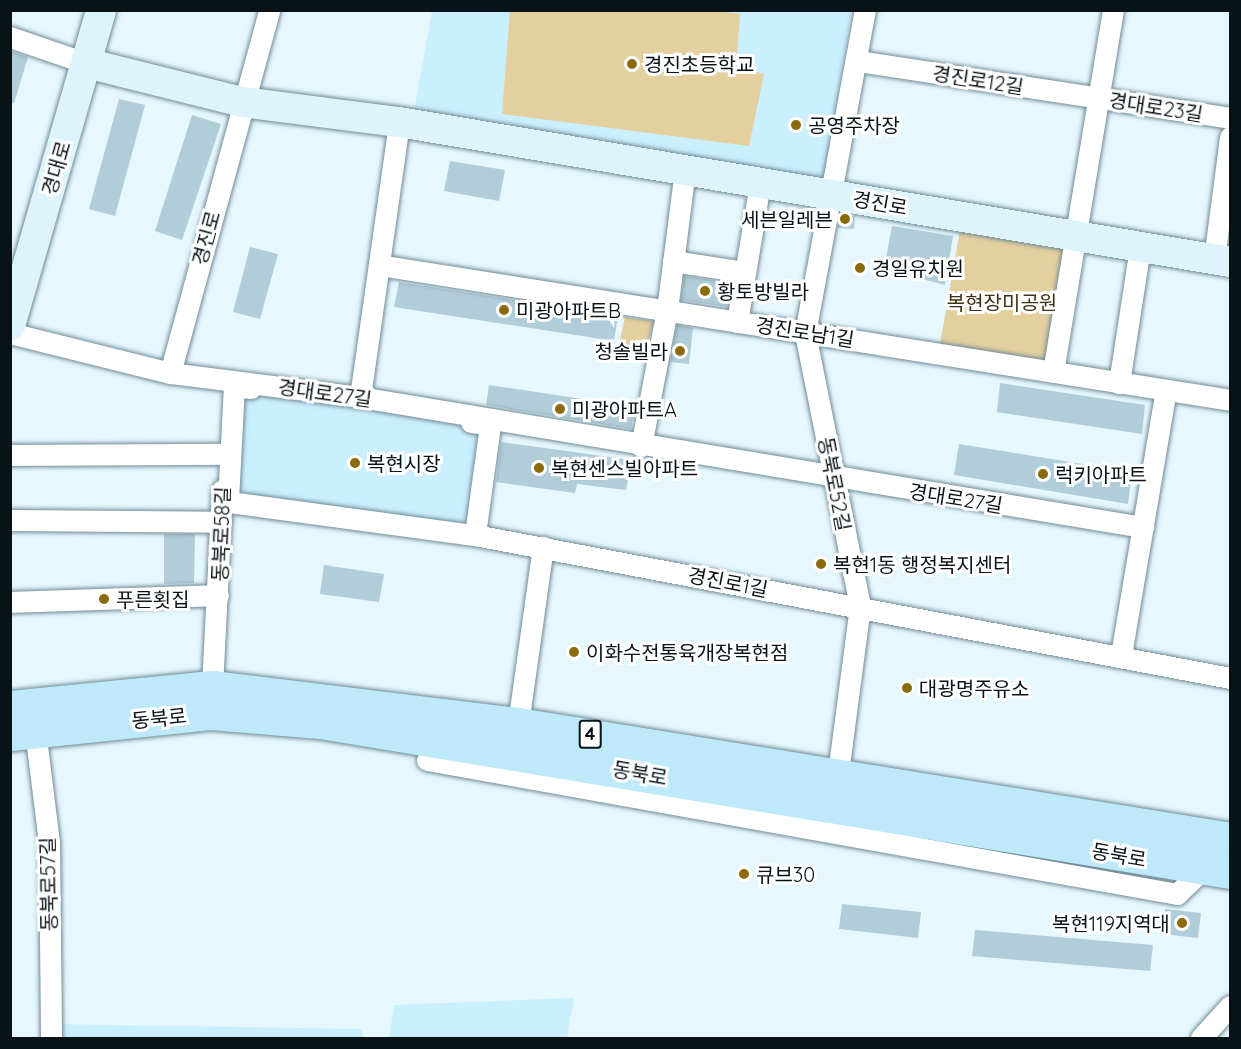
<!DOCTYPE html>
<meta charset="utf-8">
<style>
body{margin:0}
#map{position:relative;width:1241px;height:1049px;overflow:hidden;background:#e6f7fe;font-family:Quicksand,"Noto Sans KR",sans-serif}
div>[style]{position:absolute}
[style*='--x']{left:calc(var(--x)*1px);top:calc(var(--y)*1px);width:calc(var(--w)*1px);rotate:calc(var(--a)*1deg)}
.built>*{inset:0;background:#caefff}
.green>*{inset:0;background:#e4cf9f}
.building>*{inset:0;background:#b1cdd9}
.roads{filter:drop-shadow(0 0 2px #708b96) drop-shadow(0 0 2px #708b96)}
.street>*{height:21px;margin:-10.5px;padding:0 10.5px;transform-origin:10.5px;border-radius:10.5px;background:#fff}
.secondary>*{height:30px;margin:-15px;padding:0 15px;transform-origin:15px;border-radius:15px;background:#def4fd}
.primary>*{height:33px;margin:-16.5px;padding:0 16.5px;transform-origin:16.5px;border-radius:16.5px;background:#bee9fa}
.dots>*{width:16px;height:16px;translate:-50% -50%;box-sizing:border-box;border:3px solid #fff;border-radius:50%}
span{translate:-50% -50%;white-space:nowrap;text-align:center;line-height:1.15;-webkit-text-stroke:6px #fff;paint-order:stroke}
.shield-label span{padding:2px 4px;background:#fff;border:2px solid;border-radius:4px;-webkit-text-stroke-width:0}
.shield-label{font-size:18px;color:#091317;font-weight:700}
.poi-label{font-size:20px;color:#091317}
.left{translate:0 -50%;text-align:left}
.right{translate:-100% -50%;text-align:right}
.street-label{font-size:20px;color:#091317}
.park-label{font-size:20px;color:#3f3214}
.frame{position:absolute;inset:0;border:12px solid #091317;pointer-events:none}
</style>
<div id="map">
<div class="built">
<i style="clip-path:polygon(432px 11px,851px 11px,823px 184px,413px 117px)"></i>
<i style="clip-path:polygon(231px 389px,488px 428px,474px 530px,225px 497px)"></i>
<i style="clip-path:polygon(574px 998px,567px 1038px,389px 1038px,394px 1005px)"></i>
<i style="clip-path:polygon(50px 1024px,361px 1029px,364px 1038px,50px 1038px)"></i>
</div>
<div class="green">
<i style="clip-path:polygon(713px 10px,740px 14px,736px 67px,764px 74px,749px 146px,502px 114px,510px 11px)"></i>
<i style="clip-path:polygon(960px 230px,1066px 247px,1044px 373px,938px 356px)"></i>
<i style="clip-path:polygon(625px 317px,654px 321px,646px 349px,619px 344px)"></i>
</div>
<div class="building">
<i style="clip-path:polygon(10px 51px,28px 57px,14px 103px,10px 103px)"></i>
<i style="clip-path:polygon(119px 99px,145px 105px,115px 216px,89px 209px)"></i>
<i style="clip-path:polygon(192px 115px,221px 124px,182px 240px,155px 231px)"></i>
<i style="clip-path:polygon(450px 161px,505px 170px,499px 201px,444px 191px)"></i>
<i style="clip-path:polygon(840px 214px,855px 216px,854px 229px,837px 228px)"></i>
<i style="clip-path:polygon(892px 226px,953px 236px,945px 285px,884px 269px)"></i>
<i style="clip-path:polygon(250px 247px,278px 254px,260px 319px,233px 312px)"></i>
<i style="clip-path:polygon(684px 276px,731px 283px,727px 307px,681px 300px)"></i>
<i style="clip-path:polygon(399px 282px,618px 316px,614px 341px,394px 307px)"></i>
<i style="clip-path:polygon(677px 325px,693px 328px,689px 364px,670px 362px)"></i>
<i style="clip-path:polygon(1000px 383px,1145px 405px,1142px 434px,997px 412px)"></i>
<i style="clip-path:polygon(489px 385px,635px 407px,631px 429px,486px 405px)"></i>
<i style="clip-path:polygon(501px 442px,632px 460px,626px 490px,577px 484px,575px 493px,496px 482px)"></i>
<i style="clip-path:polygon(959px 444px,1132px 472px,1128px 504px,954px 475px)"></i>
<i style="clip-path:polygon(164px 534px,195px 534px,194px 583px,164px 584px)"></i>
<i style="clip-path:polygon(324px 565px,384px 574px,379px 602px,320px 594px)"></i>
<i style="clip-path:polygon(842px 904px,921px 912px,918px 938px,839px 929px)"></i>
<i style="clip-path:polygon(1165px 909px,1201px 913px,1198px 938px,1162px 934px)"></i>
<i style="clip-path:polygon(975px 930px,1153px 945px,1150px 971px,972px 956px)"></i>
</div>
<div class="roads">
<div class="street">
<i style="--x:10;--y:37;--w:80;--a:18.9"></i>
<i style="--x:858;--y:61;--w:376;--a:8.7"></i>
<i style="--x:1214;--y:259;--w:123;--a:-82.5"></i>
<i style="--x:673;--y:261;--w:73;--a:8.7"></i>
<i style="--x:379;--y:265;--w:862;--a:9.01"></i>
<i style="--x:737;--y:322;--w:141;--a:-80.6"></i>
<i style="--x:10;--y:333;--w:165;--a:14"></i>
<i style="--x:170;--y:373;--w:192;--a:7.2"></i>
<i style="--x:360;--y:397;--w:794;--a:9.43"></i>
<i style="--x:1053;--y:372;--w:367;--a:-80.6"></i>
<i style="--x:170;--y:373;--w:376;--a:-74.7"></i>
<i style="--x:1119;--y:383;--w:138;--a:-81.2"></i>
<i style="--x:360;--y:397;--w:278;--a:-81.9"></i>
<i style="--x:471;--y:422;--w:19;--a:9"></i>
<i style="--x:490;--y:425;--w:111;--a:97.8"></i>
<i style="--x:641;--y:446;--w:138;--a:-79.2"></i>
<i style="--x:667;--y:310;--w:141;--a:-82.7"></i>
<i style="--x:10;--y:455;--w:214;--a:-0.3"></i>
<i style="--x:228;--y:500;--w:114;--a:-87"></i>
<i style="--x:234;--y:386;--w:17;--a:7"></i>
<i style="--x:222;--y:501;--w:260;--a:7.7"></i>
<i style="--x:480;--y:536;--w:763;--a:10.72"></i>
<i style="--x:10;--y:520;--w:211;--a:0.5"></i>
<i style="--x:10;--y:602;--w:208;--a:-1.9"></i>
<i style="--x:1121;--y:655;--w:269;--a:-80.4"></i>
<i style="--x:212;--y:687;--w:197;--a:-87.1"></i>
<i style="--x:518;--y:724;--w:179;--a:-82"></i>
<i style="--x:35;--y:730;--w:113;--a:82.9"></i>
<i style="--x:49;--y:842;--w:196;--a:89.4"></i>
<i style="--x:427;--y:760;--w:762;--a:10.13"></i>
<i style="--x:1177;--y:894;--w:36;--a:-44"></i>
<i style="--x:838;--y:773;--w:168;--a:-82.5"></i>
<i style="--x:860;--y:606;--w:278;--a:-101.4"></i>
<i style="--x:805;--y:333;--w:329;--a:-79.5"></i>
<i style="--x:1201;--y:1038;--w:43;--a:-47.8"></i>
</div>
<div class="secondary">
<i style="--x:86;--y:63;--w:161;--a:14"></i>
<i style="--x:242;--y:102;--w:158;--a:7.3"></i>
<i style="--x:399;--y:122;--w:843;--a:9.56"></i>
<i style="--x:10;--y:326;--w:329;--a:-73.9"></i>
</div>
<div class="primary">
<i style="--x:10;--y:707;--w:203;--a:-5.7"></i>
<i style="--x:212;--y:687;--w:308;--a:6.9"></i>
<i style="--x:518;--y:724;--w:721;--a:9.17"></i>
<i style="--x:10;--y:734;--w:201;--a:-6"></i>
<i style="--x:210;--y:713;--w:110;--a:4.7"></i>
<i style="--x:320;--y:722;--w:922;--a:9.36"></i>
</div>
</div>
<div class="dots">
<i style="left:632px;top:64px;background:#8b6a0b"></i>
<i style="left:796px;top:125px;background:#8b6a0b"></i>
<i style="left:845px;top:219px;background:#8b6a0b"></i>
<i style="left:860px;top:268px;background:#8b6a0b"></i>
<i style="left:705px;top:291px;background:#8b6a0b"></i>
<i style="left:504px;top:310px;background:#8b6a0b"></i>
<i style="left:680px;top:351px;background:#8b6a0b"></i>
<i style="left:560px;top:409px;background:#8b6a0b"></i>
<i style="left:355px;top:463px;background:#8b6a0b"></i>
<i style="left:539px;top:468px;background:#8b6a0b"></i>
<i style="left:1043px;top:474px;background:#8b6a0b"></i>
<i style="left:821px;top:564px;background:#8b6a0b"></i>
<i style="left:104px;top:599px;background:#8b6a0b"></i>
<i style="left:574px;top:652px;background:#8b6a0b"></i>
<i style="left:907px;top:688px;background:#8b6a0b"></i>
<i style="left:744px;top:874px;background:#8b6a0b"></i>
<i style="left:1182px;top:923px;background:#8b6a0b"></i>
</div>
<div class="shield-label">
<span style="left:590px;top:734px">4</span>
</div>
<div class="poi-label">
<span class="left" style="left:644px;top:64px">경진초등학교</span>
<span class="left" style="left:808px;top:125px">공영주차장</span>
<span class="right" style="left:833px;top:219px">세븐일레븐</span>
<span class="left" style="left:872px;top:268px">경일유치원</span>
<span class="left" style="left:717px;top:291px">황토방빌라</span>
<span class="left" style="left:516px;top:310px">미광아파트B</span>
<span class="right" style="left:668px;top:351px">청솔빌라</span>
<span class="left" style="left:572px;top:409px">미광아파트A</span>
<span class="left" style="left:367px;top:463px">복현시장</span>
<span class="left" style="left:551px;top:468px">복현센스빌아파트</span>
<span class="left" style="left:1055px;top:474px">럭키아파트</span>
<span class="left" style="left:833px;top:564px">복현1동 행정복지센터</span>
<span class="left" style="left:116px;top:599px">푸른횟집</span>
<span class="left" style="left:586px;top:652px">이화수전통육개장복현점</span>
<span class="left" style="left:919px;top:688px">대광명주유소</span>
<span class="left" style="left:756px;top:874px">큐브30</span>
<span class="right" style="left:1170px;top:923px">복현119지역대</span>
</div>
<div class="street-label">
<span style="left:978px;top:80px;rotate:9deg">경진로12길</span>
<span style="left:1156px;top:107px;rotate:9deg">경대로23길</span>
<span style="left:56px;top:168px;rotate:-74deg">경대로</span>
<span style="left:880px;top:203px;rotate:10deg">경진로</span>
<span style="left:206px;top:238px;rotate:-75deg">경진로</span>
<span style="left:805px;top:332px;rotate:9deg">경진로남1길</span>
<span style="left:325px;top:393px;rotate:8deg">경대로27길</span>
<span style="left:835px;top:484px;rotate:79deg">동북로52길</span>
<span style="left:956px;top:498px;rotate:9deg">경대로27길</span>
<span style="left:221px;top:534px;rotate:-88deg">동북로58길</span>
<span style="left:728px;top:582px;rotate:11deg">경진로1길</span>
<span style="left:159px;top:718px;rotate:-6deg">동북로</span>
<span style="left:640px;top:773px;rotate:10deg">동북로</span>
<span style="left:1119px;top:855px;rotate:10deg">동북로</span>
<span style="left:48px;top:884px;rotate:-91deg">동북로57길</span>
</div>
<div class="park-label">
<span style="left:1002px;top:302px">복현장미공원</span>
</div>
<div class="frame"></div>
</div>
